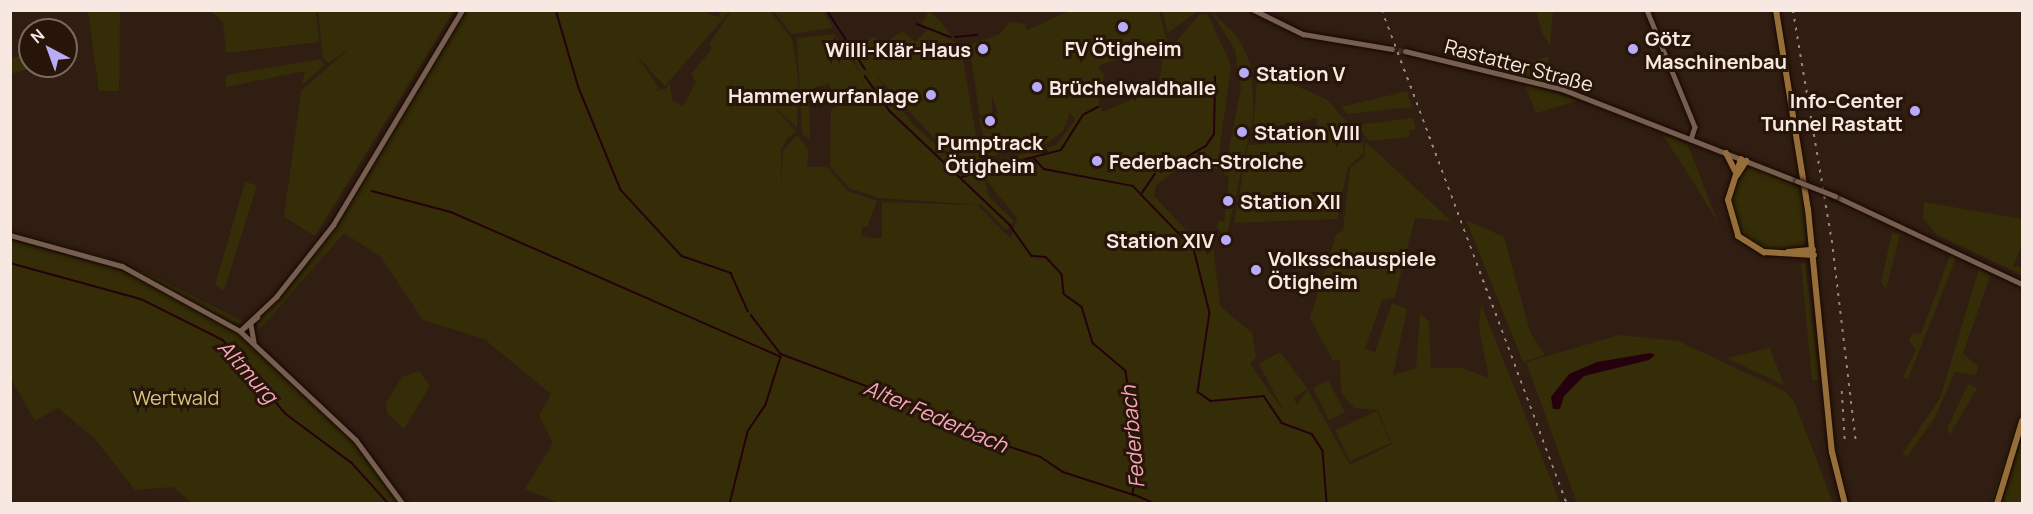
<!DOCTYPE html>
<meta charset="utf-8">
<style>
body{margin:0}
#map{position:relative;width:2033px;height:514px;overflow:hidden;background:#311e12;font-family:Manrope,sans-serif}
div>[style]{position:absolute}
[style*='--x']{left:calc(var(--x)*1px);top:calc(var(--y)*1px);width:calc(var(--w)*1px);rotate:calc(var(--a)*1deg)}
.green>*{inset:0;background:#342d07}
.water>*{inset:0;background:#25010d}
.stream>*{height:1.5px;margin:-0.75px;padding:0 0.75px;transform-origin:0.75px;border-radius:0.75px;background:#25010d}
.minor-tunnel>*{height:4.5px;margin-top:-2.25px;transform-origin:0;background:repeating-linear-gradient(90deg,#4f3c31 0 4.5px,transparent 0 6.5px)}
.roads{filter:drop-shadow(0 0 2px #190701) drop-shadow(0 0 2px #190701)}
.minor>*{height:4.5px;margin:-2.25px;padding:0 2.25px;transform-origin:2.25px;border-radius:2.25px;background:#765e51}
.major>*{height:6px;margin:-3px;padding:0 3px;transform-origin:3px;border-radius:3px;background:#956e3a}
.rail>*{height:1.5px;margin-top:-0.75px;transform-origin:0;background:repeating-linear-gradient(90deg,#97867c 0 3px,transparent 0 9px)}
.bridges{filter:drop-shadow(0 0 2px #190701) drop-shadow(0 0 2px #190701)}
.minor-bridge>*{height:4.5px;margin:-2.25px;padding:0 2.25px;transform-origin:2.25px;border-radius:2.25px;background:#765e51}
.dots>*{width:16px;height:16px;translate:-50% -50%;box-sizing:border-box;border:3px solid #271509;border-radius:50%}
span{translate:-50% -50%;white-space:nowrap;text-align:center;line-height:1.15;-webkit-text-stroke:6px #271509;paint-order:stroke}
.poi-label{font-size:20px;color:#f7e9e1;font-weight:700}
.left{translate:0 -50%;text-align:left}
.right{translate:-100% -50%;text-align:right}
.street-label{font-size:20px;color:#f7e9e1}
.park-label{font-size:20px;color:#d4c77b}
.water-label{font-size:21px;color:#f8a7bb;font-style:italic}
.frame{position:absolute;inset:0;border:12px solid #f7e9e1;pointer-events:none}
.north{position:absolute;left:18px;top:18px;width:60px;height:60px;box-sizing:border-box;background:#271509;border:2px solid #7a6a5f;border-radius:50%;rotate:319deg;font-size:16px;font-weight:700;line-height:24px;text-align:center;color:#f7e9e1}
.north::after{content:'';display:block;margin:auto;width:21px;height:27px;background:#b8abf7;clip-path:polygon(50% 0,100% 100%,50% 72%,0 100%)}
</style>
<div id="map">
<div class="green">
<i style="clip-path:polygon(88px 11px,120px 11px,119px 91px,99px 91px)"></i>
<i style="clip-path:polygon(211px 11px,316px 11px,319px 42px,226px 53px,223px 22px)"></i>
<i style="clip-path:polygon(318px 11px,454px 11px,315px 236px,284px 217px,301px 91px,350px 48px,328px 63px,323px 58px)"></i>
<i style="clip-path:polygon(701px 11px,719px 17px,720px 11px,730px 11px,665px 86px,636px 55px,659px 88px,654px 91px,665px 89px,670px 83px,672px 100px,683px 106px,696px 82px,691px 74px,712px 49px,709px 44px,731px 11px,770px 11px,792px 39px,798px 76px,797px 128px,777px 109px,776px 110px,796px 131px,787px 139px,781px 150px,781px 188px,783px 150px,797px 135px,809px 150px,807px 167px,827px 167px,848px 191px,877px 201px,867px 227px,862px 227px,862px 236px,872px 238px,882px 238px,882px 202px,977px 205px,1011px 239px,1017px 218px,986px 180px,988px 163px,1056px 145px,1075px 120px,1070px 112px,1063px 131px,1046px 144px,1016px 145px,989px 159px,979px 118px,998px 113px,992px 95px,992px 113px,980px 116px,969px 45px,1000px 34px,1010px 22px,1025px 24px,1027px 30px,1070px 11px,1159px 11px,1167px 41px,1098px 66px,1104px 75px,1098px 104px,1103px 112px,1159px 87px,1162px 58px,1200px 14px,1208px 15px,1231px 65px,1217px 169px,1182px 166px,1156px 185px,1154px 196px,1200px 245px,1213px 245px,1220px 306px,1252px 333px,1256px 357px,1250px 364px,1284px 412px,1259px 364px,1280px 352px,1308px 389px,1293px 398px,1297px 404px,1308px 390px,1350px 465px,1392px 444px,1378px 410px,1354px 408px,1341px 392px,1340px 359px,1333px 361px,1310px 318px,1336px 235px,1343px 230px,1350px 168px,1364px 157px,1366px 142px,1451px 221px,1415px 218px,1395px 297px,1382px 300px,1365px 349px,1375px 352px,1392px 303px,1407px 309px,1393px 375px,1416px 368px,1420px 313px,1429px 322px,1431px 368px,1462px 368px,1489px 378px,1479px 327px,1481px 304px,1560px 503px,559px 503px,525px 489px,553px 443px,539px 415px,551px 394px,484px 339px,423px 320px,381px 257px,344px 233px,259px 330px,256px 323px,336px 227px,466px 11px)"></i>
<i style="clip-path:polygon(774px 11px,823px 11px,833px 28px,791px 34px)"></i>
<i style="clip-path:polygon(929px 11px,941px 22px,954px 40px,921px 24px)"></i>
<i style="clip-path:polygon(1162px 11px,1162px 10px,1198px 11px,1168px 33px)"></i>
<i style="clip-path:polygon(1211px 11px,1237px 36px,1250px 62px,1253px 94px,1253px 118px,1226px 239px,1217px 227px,1219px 220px,1224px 222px,1229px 176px,1224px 175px,1241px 88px,1235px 50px)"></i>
<i style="clip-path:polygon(1536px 11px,1553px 11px,1550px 45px,1543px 35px)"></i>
<i style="clip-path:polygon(928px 29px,955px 42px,963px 60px,981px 164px,967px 168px,955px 161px,875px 74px,912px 123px,961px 169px,982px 167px,989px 197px,1014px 221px,1006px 230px,982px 205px,879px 198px,849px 188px,830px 167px,831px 110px,841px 103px,834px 100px,829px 83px,809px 90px,810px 139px,802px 134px,797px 38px,834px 34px,861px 74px,850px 52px,875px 36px,880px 46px,903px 31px,915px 42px)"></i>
<i style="clip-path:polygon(28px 53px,31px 68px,11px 74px,11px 59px)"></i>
<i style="clip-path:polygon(1549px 56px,1543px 81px,1486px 69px,1501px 70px)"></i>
<i style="clip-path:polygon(321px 59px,324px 66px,302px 85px,305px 71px,226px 87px,226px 75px)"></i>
<i style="clip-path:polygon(1258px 69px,1326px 99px,1362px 138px,1364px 153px,1348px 167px,1337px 219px,1234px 223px,1248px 145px,1317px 141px,1317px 118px,1253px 131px)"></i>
<i style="clip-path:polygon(1525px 85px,1546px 90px,1578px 101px,1536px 113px)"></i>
<i style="clip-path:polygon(1407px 91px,1412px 107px,1348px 114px,1341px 107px)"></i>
<i style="clip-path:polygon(1413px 118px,1416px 129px,1409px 130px,1410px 137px,1369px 141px,1357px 125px)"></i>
<i style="clip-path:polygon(1662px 134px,1688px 145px,1718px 223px,1691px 178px)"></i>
<i style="clip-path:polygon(1751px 167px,1803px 188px,1806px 240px,1801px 246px,1767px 251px,1740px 234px,1730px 202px,1742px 173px)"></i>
<i style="clip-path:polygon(245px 182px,257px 185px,224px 291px,215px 285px)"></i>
<i style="clip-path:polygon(1924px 202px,2022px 219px,2022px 245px,2013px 267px,2022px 267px,2022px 275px,1937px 235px,1923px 218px)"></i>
<i style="clip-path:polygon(1466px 220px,1504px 237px,1530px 332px,1545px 355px,1523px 362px)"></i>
<i style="clip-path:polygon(11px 231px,115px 260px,159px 279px,244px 322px,235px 324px,115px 262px)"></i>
<i style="clip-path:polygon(1892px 232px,1900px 234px,1886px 289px,1881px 283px)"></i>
<i style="clip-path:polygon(10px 240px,116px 269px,187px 299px,240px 333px,362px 450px,400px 503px,192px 503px,173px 487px,135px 490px,95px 439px,58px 408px,35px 421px,11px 379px)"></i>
<i style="clip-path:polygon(1950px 255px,1956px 258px,1908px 379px,1903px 377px,1916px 350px,1909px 341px,1912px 333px,1921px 334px)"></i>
<i style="clip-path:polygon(1801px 263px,1805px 263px,1819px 380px,1812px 380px)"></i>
<i style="clip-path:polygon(1979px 269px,1990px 276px,1963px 354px,1978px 366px,1976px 375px,1955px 372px,1935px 417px,1907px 457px,1902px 454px,1940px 398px)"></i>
<i style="clip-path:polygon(1619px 335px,1678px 341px,1785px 391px,1794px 401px,1833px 503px,1577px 503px,1526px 362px)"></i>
<i style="clip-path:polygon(1770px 348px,1784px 385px,1726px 358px)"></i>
<i style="clip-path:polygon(419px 371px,430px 386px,404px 429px,387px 413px,386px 403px,402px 377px)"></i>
<i style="clip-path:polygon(1328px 380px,1345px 412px,1329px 420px,1313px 388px)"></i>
<i style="clip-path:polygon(1968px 384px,1977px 388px,1950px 435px,1947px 429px)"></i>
<i style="clip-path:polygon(2022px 403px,1994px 503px,1990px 504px)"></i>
<i style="clip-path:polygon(1377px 411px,1391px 443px,1350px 461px,1335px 430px)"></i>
<i style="clip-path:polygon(2022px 437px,2022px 503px,2002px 503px)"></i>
</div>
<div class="water">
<i style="clip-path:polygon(1650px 353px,1655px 355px,1649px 360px,1584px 376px,1564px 396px,1560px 409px,1553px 409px,1551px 397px,1569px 374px,1597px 362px)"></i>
</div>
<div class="stream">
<i style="--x:556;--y:10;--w:81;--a:73.6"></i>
<i style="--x:579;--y:88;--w:110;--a:67.6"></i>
<i style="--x:621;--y:190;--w:90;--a:47.3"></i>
<i style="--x:682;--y:256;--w:52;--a:19.1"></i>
<i style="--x:731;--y:273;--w:42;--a:65.9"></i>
<i style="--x:827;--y:10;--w:70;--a:57.2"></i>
<i style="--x:917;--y:24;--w:36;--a:21"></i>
<i style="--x:955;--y:37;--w:22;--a:-5"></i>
<i style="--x:865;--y:76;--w:43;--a:54.5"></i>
<i style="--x:890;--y:111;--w:166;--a:43.5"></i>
<i style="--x:1010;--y:225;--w:38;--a:55"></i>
<i style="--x:1032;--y:256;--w:14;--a:4"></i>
<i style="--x:1046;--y:257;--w:23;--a:47"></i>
<i style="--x:1062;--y:274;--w:20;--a:84"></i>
<i style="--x:1064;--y:294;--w:22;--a:36"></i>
<i style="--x:1082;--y:307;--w:38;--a:73"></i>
<i style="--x:1093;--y:343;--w:43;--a:40.3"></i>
<i style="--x:1126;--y:371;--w:97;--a:82.3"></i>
<i style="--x:1139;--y:467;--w:28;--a:103"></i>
<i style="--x:1133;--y:494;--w:24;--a:24"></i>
<i style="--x:1034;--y:158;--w:15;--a:48"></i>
<i style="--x:1044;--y:169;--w:91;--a:10.8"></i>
<i style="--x:1133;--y:186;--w:88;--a:45.9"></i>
<i style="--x:1194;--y:249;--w:66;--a:76"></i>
<i style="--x:1210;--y:313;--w:80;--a:98.6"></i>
<i style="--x:1198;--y:392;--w:16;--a:35"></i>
<i style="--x:1211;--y:401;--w:53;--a:-5.4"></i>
<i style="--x:1264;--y:396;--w:32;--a:56"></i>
<i style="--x:1282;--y:423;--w:32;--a:20"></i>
<i style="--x:1312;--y:434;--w:20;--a:57"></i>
<i style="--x:1323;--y:451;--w:51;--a:85.5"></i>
<i style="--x:987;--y:169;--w:76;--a:-14.4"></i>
<i style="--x:1061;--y:150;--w:41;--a:-57.8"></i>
<i style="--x:1083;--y:115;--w:17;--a:-28"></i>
<i style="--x:1161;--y:172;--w:52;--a:-30"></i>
<i style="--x:1206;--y:146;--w:14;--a:-56"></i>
<i style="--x:1214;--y:134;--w:57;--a:-89"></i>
<i style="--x:962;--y:177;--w:19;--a:-16"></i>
<i style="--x:372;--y:191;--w:82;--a:14.9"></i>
<i style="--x:451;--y:212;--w:360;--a:23.7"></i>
<i style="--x:781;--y:357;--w:50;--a:107.4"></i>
<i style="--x:766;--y:405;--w:32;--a:124"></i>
<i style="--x:748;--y:432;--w:74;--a:104"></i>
<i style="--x:1142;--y:193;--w:23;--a:-56"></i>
<i style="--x:10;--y:263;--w:136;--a:15.4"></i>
<i style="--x:141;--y:299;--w:92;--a:26.6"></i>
<i style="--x:223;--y:340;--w:97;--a:49.6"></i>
<i style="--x:286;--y:414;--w:82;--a:36.6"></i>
<i style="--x:352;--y:463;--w:55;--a:47.9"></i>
<i style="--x:751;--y:315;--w:49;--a:52.4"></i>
<i style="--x:781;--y:354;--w:145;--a:20.6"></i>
<i style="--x:917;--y:405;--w:77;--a:26.2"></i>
<i style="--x:986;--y:439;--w:58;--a:18.1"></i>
<i style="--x:1041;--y:457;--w:27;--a:34"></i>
<i style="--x:1063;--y:472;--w:75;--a:17.9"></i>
</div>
<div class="minor-tunnel">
<i style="--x:1392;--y:49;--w:13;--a:9"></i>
</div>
<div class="roads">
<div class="minor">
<i style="--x:1254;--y:10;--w:55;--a:26.1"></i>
<i style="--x:1303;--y:34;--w:90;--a:9.6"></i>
<i style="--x:1647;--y:10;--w:126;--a:67.7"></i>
<i style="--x:1695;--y:127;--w:13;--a:108"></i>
<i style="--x:1405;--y:51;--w:162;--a:13.6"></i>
<i style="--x:1562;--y:89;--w:252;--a:21.4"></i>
<i style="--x:1835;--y:196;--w:207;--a:25.2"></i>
<i style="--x:10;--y:235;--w:116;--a:15.5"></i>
<i style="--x:122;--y:266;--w:135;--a:28.8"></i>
<i style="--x:240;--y:331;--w:159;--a:43.2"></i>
<i style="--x:356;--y:440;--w:79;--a:53.7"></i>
<i style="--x:251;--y:325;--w:17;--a:80"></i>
<i style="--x:240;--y:331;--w:50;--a:-43.4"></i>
<i style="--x:276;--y:297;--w:92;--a:-51.6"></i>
<i style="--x:333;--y:225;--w:251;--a:-59"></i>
<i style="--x:240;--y:331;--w:22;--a:-39"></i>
</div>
<div class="major">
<i style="--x:1776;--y:10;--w:202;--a:80.9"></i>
<i style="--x:1808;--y:209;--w:244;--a:84.4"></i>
<i style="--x:1832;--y:452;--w:54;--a:76"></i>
<i style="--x:1726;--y:153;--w:20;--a:63"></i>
<i style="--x:1741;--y:159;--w:43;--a:107.6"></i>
<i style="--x:1728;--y:200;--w:37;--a:74"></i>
<i style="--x:1738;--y:236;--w:31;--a:32"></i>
<i style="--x:1764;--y:252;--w:50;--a:3.4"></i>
<i style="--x:1737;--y:175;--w:17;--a:-57"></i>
<i style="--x:1788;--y:252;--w:25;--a:-5"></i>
<i style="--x:1997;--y:504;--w:87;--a:-73.2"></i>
</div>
</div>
<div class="rail">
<i style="--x:1382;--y:10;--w:528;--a:69.47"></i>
<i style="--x:1793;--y:10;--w:233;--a:80.4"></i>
<i style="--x:1832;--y:240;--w:202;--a:83.2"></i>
<i style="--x:1842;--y:391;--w:50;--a:86.6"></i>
</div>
<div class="bridges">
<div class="minor-bridge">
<i style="--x:1797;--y:181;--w:41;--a:21.5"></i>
</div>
</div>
<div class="dots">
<i style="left:1123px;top:27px;background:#b8abf7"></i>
<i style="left:983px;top:49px;background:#b8abf7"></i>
<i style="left:1633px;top:49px;background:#b8abf7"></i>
<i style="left:1244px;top:73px;background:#b8abf7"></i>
<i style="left:1037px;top:87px;background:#b8abf7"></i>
<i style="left:931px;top:95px;background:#b8abf7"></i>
<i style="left:1915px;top:111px;background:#b8abf7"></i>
<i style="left:990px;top:121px;background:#b8abf7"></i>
<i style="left:1242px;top:132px;background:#b8abf7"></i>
<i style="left:1097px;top:161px;background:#b8abf7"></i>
<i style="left:1228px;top:201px;background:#b8abf7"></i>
<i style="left:1226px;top:240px;background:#b8abf7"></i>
<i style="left:1256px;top:270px;background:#b8abf7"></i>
</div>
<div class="poi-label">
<span class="left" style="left:1645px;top:50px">Götz<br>Maschinenbau</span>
<span style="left:1123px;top:48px">FV Ötigheim</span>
<span class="right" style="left:971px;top:49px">Willi-Klär-Haus</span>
<span class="left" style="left:1256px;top:73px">Station V</span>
<span class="left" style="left:1049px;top:87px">Brüchelwaldhalle</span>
<span class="right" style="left:919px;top:95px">Hammerwurfanlage</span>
<span class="right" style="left:1903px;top:112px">Info-Center<br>Tunnel Rastatt</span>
<span class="left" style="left:1254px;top:132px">Station VIII</span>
<span style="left:990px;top:154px">Pumptrack<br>Ötigheim</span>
<span class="left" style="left:1109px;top:161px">Federbach-Strolche</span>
<span class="left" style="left:1240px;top:201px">Station XII</span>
<span class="right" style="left:1214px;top:240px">Station XIV</span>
<span class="left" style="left:1268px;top:270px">Volksschauspiele<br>Ötigheim</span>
</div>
<div class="street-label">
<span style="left:1519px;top:65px;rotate:15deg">Rastatter Straße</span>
</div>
<div class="park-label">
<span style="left:176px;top:397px">Wertwald</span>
</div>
<div class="water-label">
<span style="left:248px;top:371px;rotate:48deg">Altmurg</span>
<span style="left:936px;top:416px;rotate:23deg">Alter Federbach</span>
<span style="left:1132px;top:437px;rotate:-95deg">Federbach</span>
</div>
<div class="frame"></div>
<div class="north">N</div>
</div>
